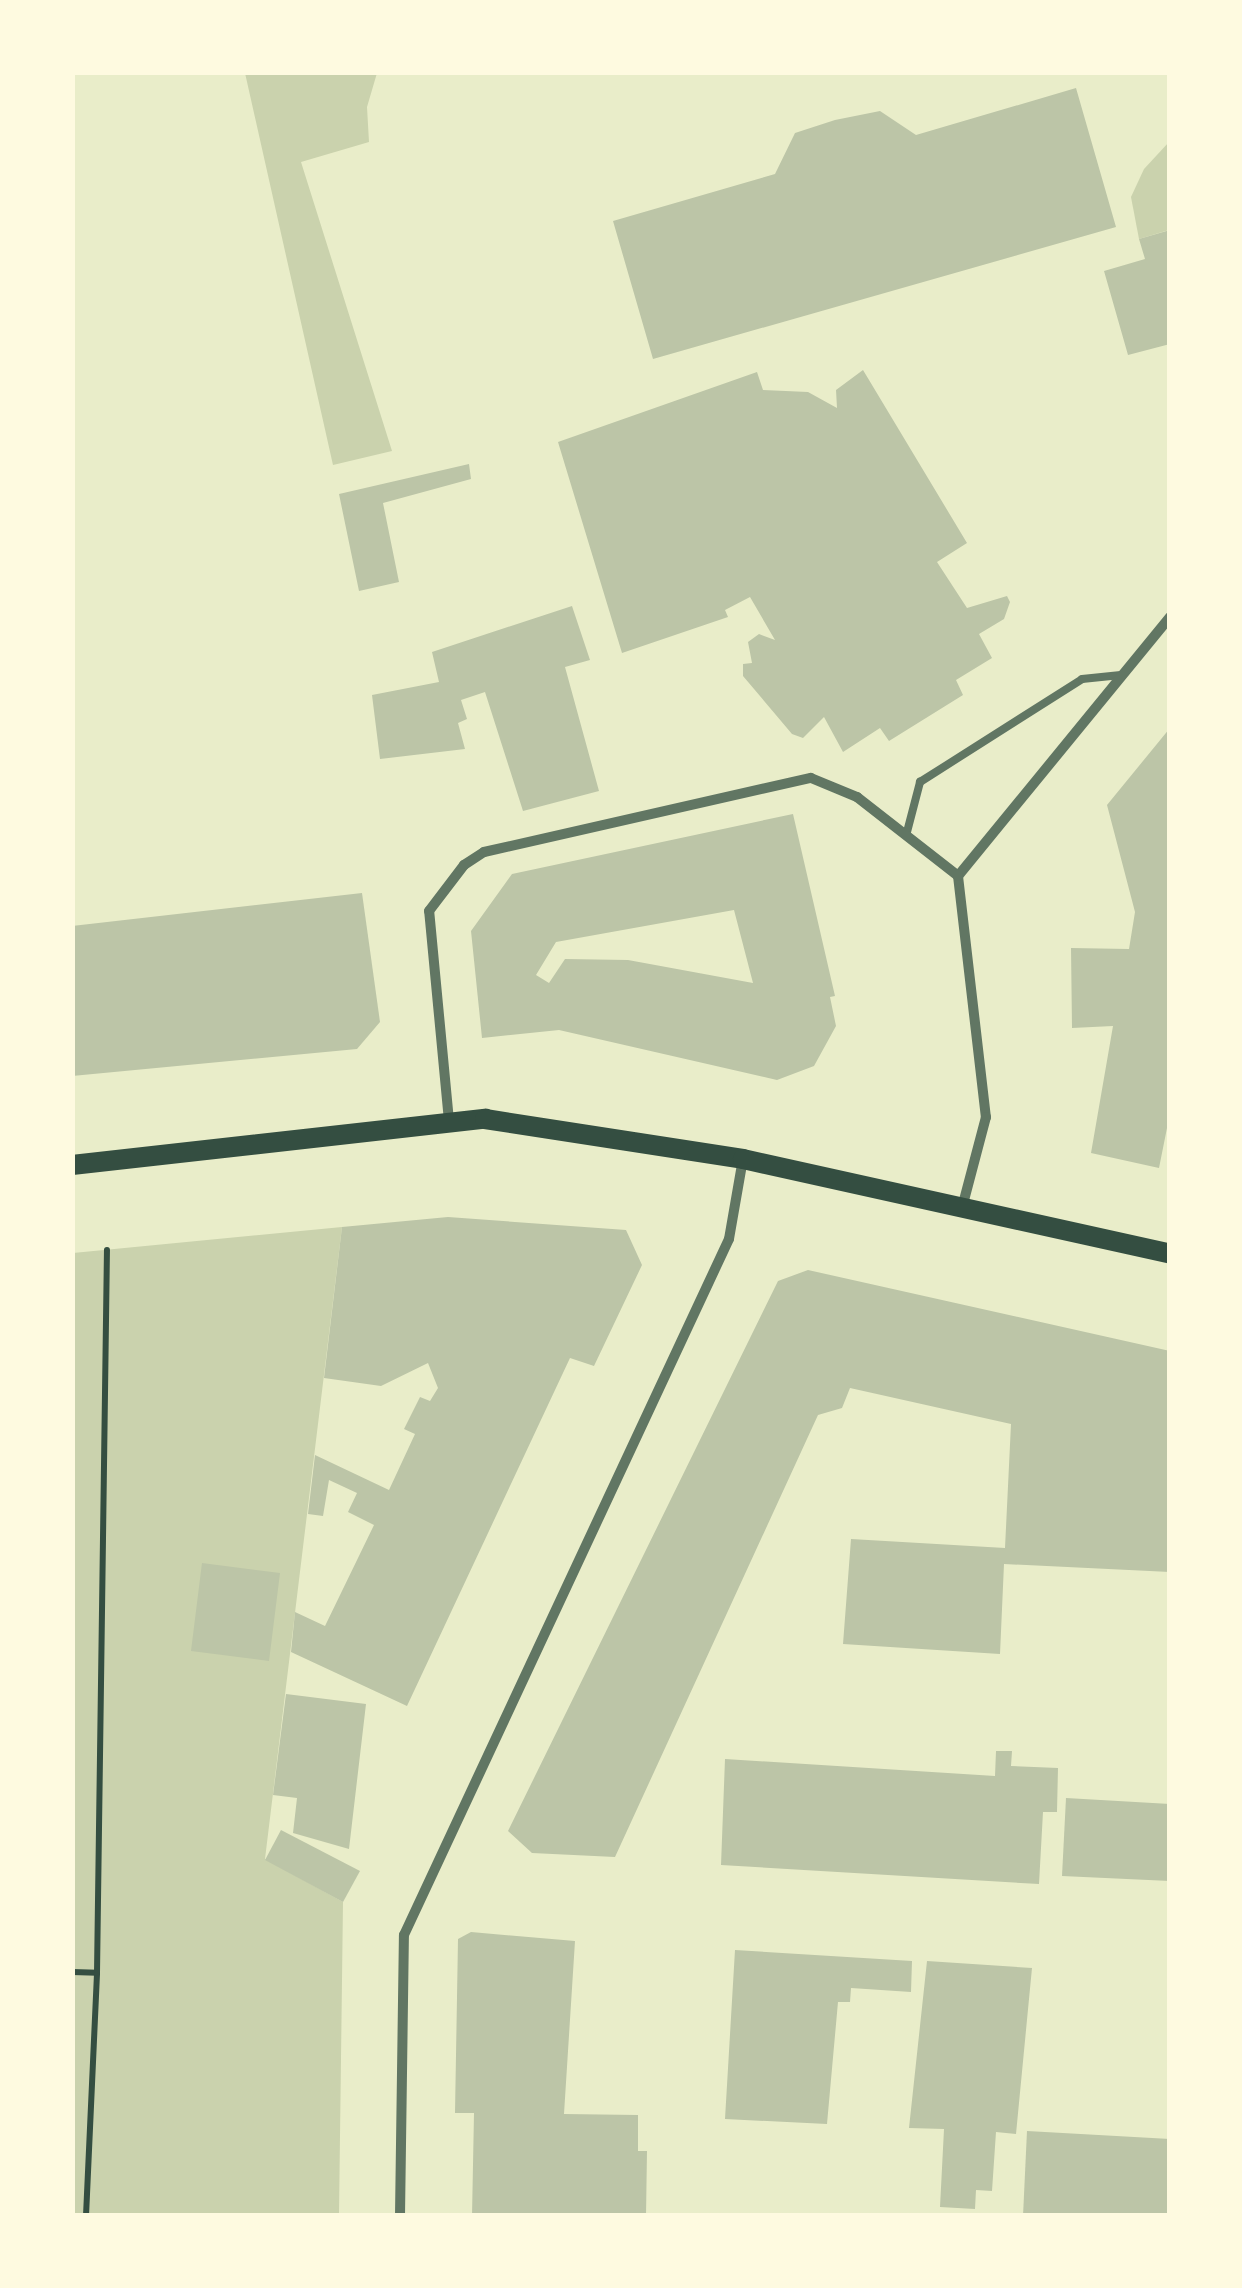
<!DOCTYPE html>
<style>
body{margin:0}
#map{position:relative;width:1242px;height:2288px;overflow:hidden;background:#e9edc9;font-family:Overpass,sans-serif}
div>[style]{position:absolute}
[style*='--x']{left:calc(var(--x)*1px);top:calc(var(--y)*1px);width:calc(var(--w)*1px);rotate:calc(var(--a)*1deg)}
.green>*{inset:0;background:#cad2ad}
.building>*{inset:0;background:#bcc5a7}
.path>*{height:6px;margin:-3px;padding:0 3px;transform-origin:3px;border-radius:3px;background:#344e41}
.service>*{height:8px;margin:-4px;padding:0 4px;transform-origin:4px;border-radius:4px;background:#617663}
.minor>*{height:10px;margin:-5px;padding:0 5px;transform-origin:5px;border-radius:5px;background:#617663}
.secondary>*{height:20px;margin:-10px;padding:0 10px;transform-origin:10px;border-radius:10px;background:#344e41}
span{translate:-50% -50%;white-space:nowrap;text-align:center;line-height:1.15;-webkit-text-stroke:10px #fefae0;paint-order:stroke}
.frame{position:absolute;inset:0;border:75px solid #fefae0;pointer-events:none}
</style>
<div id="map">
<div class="green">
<i style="clip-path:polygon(245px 73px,377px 73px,367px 107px,369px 142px,301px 162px,392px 451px,333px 465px)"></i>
<i style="clip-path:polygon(1169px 142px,1169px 230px,1139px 239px,1131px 197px,1144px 169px)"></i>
<i style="clip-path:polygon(342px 1227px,265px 1859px,343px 1902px,339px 2215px,73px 2216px,73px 1253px)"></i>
</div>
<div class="building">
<i style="clip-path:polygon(1076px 88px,1116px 227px,653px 359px,613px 221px,775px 174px,795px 133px,835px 120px,880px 111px,916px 135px)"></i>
<i style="clip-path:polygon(1170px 230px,1170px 344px,1128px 355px,1104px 271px,1145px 259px,1139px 239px)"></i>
<i style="clip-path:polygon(863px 370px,967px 543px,937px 562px,967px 608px,1007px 596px,1010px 602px,1004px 619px,979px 634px,992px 658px,956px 680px,963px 695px,889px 741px,880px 728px,843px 752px,824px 717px,803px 738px,792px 734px,743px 676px,743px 664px,752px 663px,748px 642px,759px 634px,775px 640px,750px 597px,725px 610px,728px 617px,622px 653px,558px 442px,757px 372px,763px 390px,808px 392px,837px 408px,836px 390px)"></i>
<i style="clip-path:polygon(469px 464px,471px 479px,383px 503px,399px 582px,359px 591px,339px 494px)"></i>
<i style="clip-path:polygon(572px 606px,590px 660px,565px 667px,599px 791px,523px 811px,485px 692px,461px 700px,467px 719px,458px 723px,465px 749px,380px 759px,372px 695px,439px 682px,432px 652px)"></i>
<i style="clip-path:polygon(1170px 728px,1170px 1113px,1159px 1168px,1091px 1153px,1113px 1026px,1072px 1028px,1071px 948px,1129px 949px,1135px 912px,1107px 805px)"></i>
<i style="clip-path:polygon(evenodd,793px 814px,835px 996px,830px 997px,836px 1026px,814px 1066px,777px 1080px,559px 1030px,482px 1038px,471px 931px,512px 874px,793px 814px,734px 910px,753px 983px,628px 960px,565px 959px,549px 983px,536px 975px,556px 942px,734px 910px)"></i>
<i style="clip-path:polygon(362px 893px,380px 1022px,357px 1049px,72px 1076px,72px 926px)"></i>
<i style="clip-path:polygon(448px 1217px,626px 1230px,642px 1265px,594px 1366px,570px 1358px,407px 1706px,291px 1652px,295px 1612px,325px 1626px,374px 1525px,348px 1512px,357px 1493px,329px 1480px,323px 1516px,308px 1514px,315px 1455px,389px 1490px,415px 1434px,404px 1429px,420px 1397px,430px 1401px,438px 1388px,428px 1363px,381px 1386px,324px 1378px,342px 1227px)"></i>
<i style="clip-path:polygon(808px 1270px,1170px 1351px,1170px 1572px,1004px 1564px,1000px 1654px,843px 1644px,851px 1539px,1005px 1548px,1011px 1424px,850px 1388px,842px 1408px,818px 1415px,615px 1857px,532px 1853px,508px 1831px,778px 1281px)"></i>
<i style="clip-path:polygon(202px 1563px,280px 1573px,269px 1661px,191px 1651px)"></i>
<i style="clip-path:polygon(286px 1694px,366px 1704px,349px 1849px,293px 1833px,297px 1798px,273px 1795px)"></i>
<i style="clip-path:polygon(996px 1751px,1012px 1751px,1011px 1766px,1058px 1768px,1057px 1812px,1043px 1812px,1039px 1884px,721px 1865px,725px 1759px,995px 1776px)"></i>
<i style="clip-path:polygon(1066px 1798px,1170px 1804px,1170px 1881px,1062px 1876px)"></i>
<i style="clip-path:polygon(281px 1830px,360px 1871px,343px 1902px,265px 1860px)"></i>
<i style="clip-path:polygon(471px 1932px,575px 1941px,564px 2114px,638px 2115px,638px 2151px,647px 2151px,646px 2216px,472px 2216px,474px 2113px,455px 2113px,458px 1939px)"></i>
<i style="clip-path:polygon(735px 1950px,912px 1961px,911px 1992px,851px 1988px,850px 2002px,838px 2002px,827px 2124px,725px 2119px)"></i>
<i style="clip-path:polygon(927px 1961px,1032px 1968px,1016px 2134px,996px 2132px,992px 2191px,976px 2190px,975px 2209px,940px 2207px,944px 2129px,909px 2128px)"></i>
<i style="clip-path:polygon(1027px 2131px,1170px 2139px,1170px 2216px,1023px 2216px)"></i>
</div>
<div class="path">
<i style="--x:72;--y:1972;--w:25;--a:2"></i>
<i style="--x:86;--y:2216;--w:243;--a:-87.4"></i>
<i style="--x:97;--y:1973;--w:723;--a:-89.21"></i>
</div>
<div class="service">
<i style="--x:907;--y:832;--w:52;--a:-75.4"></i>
<i style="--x:920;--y:782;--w:192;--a:-32.4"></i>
<i style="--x:1082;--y:679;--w:39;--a:-6"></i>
</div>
<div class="minor">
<i style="--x:958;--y:876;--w:243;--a:83.4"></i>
<i style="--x:986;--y:1117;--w:94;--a:104.8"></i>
<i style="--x:958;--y:876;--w:335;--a:-50.7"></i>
<i style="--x:449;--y:1121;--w:211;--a:-95.4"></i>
<i style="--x:429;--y:911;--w:58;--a:-52.7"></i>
<i style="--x:464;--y:865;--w:24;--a:-33"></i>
<i style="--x:484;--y:852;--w:335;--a:-12.8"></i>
<i style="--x:811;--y:778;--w:50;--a:22.4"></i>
<i style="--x:857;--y:797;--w:128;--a:38"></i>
<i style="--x:400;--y:2216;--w:281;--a:-89.2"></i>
<i style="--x:404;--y:1935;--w:768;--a:-64.97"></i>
<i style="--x:729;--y:1239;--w:81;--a:-80.1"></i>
</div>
<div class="secondary">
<i style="--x:72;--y:1165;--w:416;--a:-6.4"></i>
<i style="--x:485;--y:1119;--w:261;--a:8.8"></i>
<i style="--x:743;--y:1159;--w:437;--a:12.5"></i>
</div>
<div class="frame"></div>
</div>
